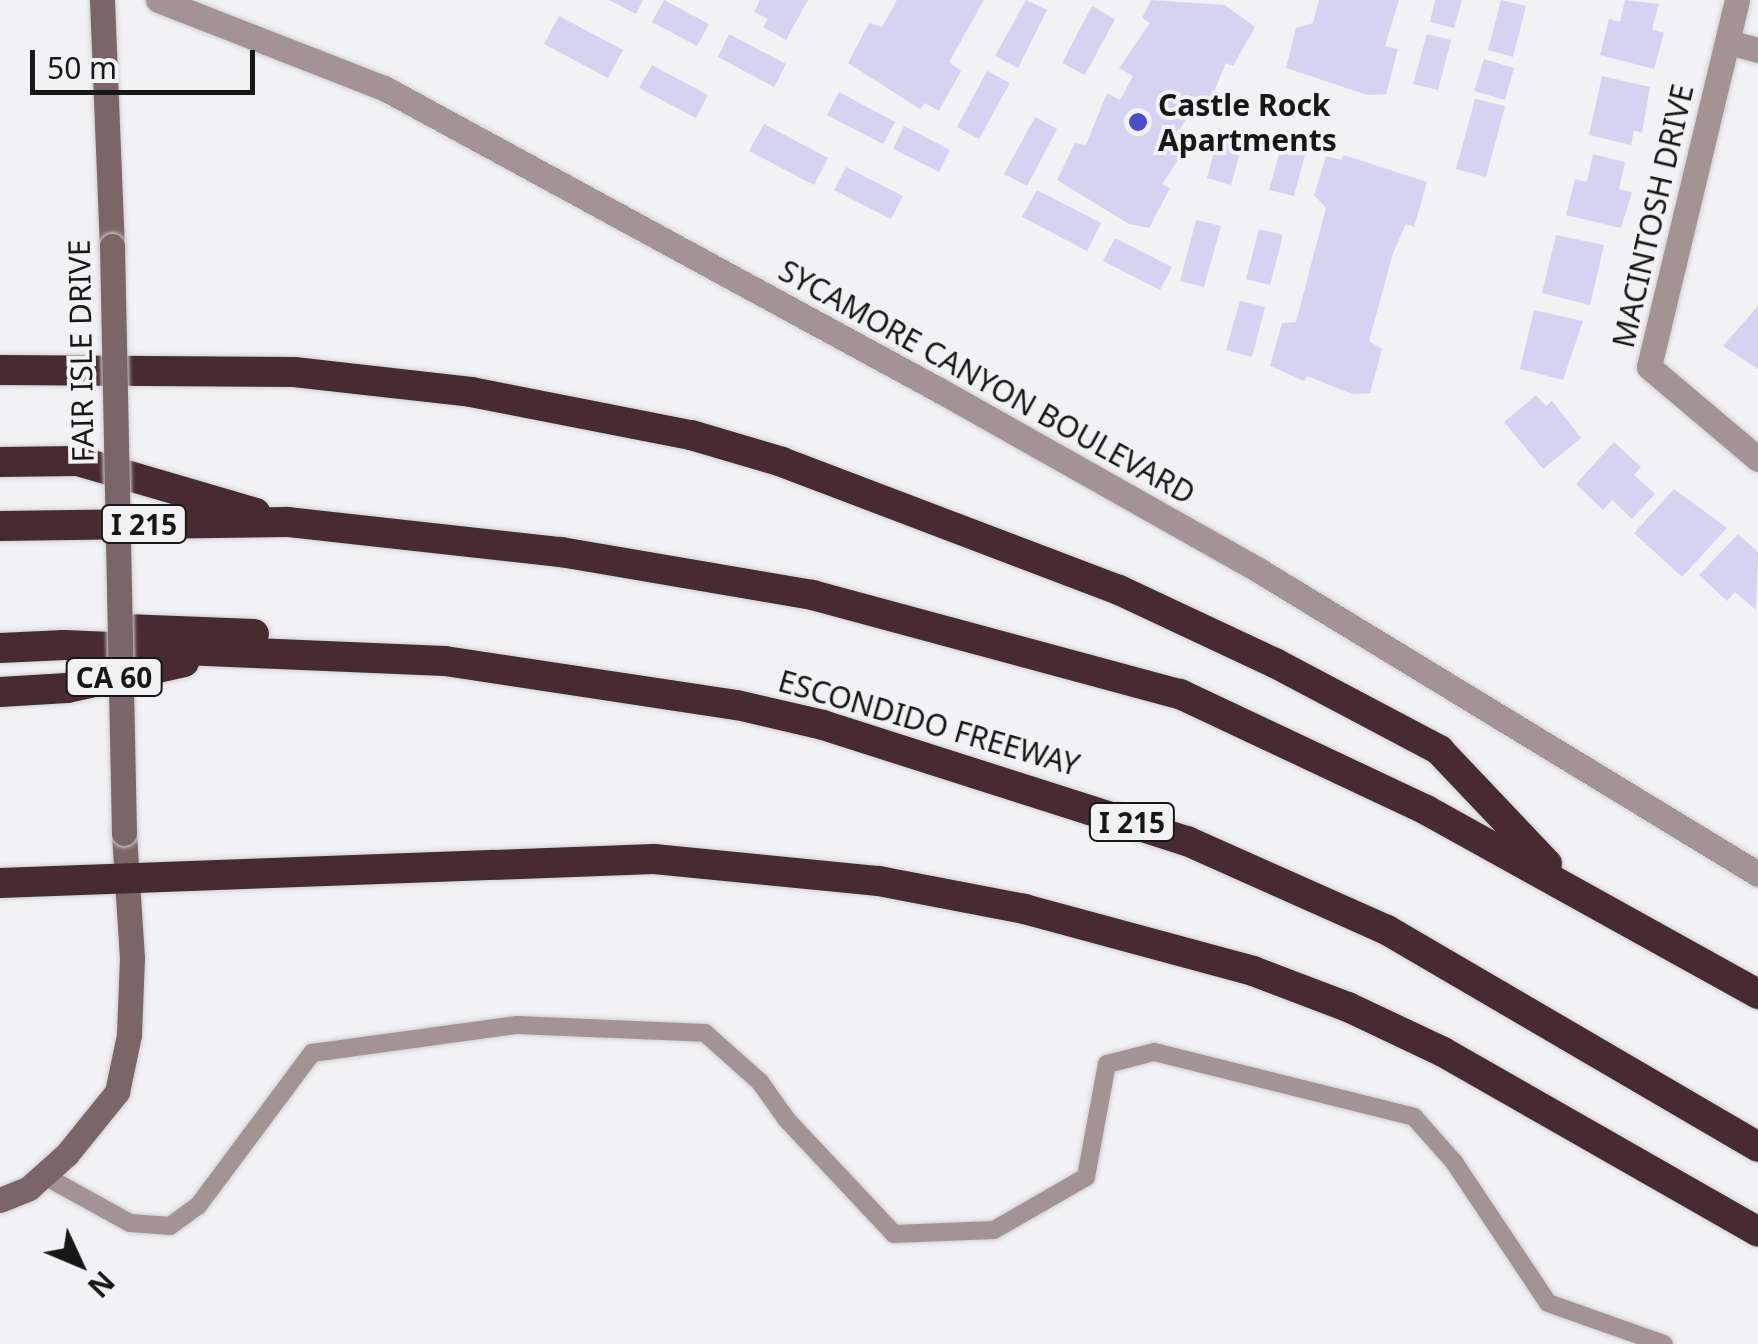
<!DOCTYPE html>
<style>
body{margin:0}
#map{position:relative;width:1758px;height:1344px;overflow:hidden;background:#f2f2f5;font-family:"Noto Sans",sans-serif}
div>[style]{position:absolute}
[style*='--x']{left:calc(var(--x)*1px);top:calc(var(--y)*1px);width:calc(var(--w)*1px);rotate:calc(var(--a)*1deg)}
.building>*{inset:0;background:#d5d2f2}
.roads{filter:drop-shadow(0 0 2px #cfcfd2) drop-shadow(0 0 2px #cfcfd2)}
.service>*{height:18px;margin:-9px;padding:0 9px;transform-origin:9px;border-radius:9px;background:#a39395}
.minor>*{height:25px;margin:-12.5px;padding:0 12.5px;transform-origin:12.5px;border-radius:12.5px;background:#a39395}
.tertiary>*{height:25px;margin:-12.5px;padding:0 12.5px;transform-origin:12.5px;border-radius:12.5px;background:#a39395}
.secondary>*{height:25px;margin:-12.5px;padding:0 12.5px;transform-origin:12.5px;border-radius:12.5px;background:#7c6569}
.motorway>*{height:30px;margin:-15px;padding:0 15px;transform-origin:15px;border-radius:15px;background:#482b31}
.bridges{filter:drop-shadow(0 0 2px #cfcfd2) drop-shadow(0 0 2px #cfcfd2)}
.secondary-bridge>*{height:25px;margin:-12.5px;padding:0 12.5px;transform-origin:12.5px;border-radius:12.5px;background:#7c6569}
.dots>*{width:28px;height:28px;translate:-50% -50%;box-sizing:border-box;border:5px solid #f2f2f5;border-radius:50%}
span{translate:-50% -50%;white-space:nowrap;text-align:center;line-height:1.15;-webkit-text-stroke:8px #f2f2f5;paint-order:stroke}
.shield-label span{padding:2px 8px;background:#f2f2f5;border:2px solid;border-radius:8px;-webkit-text-stroke-width:0}
.shield-label{font-size:28px;color:#171718;font-weight:700}
.poi-label{font-size:30px;color:#171718;font-weight:700}
.left{translate:0 -50%;text-align:left}
.street-label{font-size:30px;color:#171718}
.north{position:absolute;left:30px;top:1214px;width:100px;height:100px;-webkit-text-stroke:8px #f2f2f5;paint-order:stroke;rotate:134deg;font-size:28px;font-weight:700;line-height:40px;text-align:center;color:#171718}
.north::after{content:'';display:block;margin:auto;width:35px;height:45px;background:#171718;clip-path:polygon(50% 0,100% 100%,50% 72%,0 100%)}
.scale{position:absolute;left:30px;top:50px;width:225px;height:45px;box-sizing:border-box;border:5px solid #171718;border-top:0;padding-left:12px;font-size:30px;line-height:35px;white-space:nowrap;color:#171718;-webkit-text-stroke:8px #f2f2f5;paint-order:stroke}
</style>
<div id="map">
<div class="building">
<i style="clip-path:polygon(609px 0,643px 0,636px 14px)"></i>
<i style="clip-path:polygon(664px 0,709px 24px,697px 46px,652px 22px)"></i>
<i style="clip-path:polygon(760px 0,808px 0,786px 40px,763px 27px,768px 19px,754px 12px)"></i>
<i style="clip-path:polygon(897px 0,984px 0,949px 62px,961px 71px,939px 111px,925px 103px,920px 109px,848px 63px,869px 23px,882px 27px)"></i>
<i style="clip-path:polygon(1026px 0,1047px 10px,1018px 68px,995px 56px)"></i>
<i style="clip-path:polygon(1151px 0,1225px 5px,1255px 27px,1233px 66px,1226px 63px,1205px 113px,1193px 107px,1179px 131px,1192px 139px,1162px 184px,1170px 188px,1149px 228px,1129px 224px,1057px 180px,1075px 143px,1086px 145px,1107px 93px,1120px 100px,1133px 76px,1119px 68px,1150px 23px,1142px 18px)"></i>
<i style="clip-path:polygon(1319px 0,1399px 0,1385px 46px,1398px 49px,1386px 94px,1367px 95px,1286px 68px,1296px 28px,1313px 23px)"></i>
<i style="clip-path:polygon(1435px 0,1462px 0,1454px 28px,1430px 22px)"></i>
<i style="clip-path:polygon(1501px 0,1526px 6px,1513px 57px,1488px 50px)"></i>
<i style="clip-path:polygon(1625px 0,1659px 4px,1652px 29px,1664px 33px,1654px 69px,1600px 55px,1609px 19px,1620px 22px)"></i>
<i style="clip-path:polygon(1092px 6px,1115px 19px,1085px 75px,1062px 63px)"></i>
<i style="clip-path:polygon(559px 16px,623px 50px,608px 78px,544px 44px)"></i>
<i style="clip-path:polygon(729px 34px,786px 64px,774px 87px,718px 57px)"></i>
<i style="clip-path:polygon(1427px 34px,1451px 40px,1438px 90px,1413px 84px)"></i>
<i style="clip-path:polygon(1484px 59px,1514px 68px,1505px 100px,1474px 91px)"></i>
<i style="clip-path:polygon(652px 65px,708px 95px,696px 118px,639px 88px)"></i>
<i style="clip-path:polygon(987px 71px,1010px 83px,979px 139px,957px 127px)"></i>
<i style="clip-path:polygon(1602px 76px,1650px 87px,1642px 133px,1634px 130px,1631px 145px,1589px 135px)"></i>
<i style="clip-path:polygon(839px 92px,895px 122px,883px 144px,827px 115px)"></i>
<i style="clip-path:polygon(1475px 99px,1505px 106px,1486px 177px,1456px 169px)"></i>
<i style="clip-path:polygon(1035px 117px,1057px 129px,1027px 186px,1004px 174px)"></i>
<i style="clip-path:polygon(764px 124px,828px 158px,814px 185px,749px 151px)"></i>
<i style="clip-path:polygon(904px 126px,950px 150px,939px 172px,893px 149px)"></i>
<i style="clip-path:polygon(1220px 129px,1245px 135px,1231px 185px,1207px 178px)"></i>
<i style="clip-path:polygon(1283px 140px,1307px 147px,1294px 196px,1269px 190px)"></i>
<i style="clip-path:polygon(1593px 154px,1625px 162px,1619px 189px,1632px 192px,1621px 228px,1566px 215px,1575px 179px,1587px 182px)"></i>
<i style="clip-path:polygon(1344px 155px,1427px 182px,1414px 227px,1406px 224px,1393px 253px,1369px 341px,1382px 349px,1370px 393px,1352px 394px,1307px 376px,1304px 381px,1270px 366px,1282px 323px,1296px 322px,1326px 208px,1314px 195px,1326px 156px,1341px 160px)"></i>
<i style="clip-path:polygon(846px 167px,903px 196px,891px 219px,834px 190px)"></i>
<i style="clip-path:polygon(1037px 190px,1101px 223px,1087px 251px,1022px 217px)"></i>
<i style="clip-path:polygon(1196px 220px,1221px 226px,1204px 287px,1180px 281px)"></i>
<i style="clip-path:polygon(1259px 229px,1283px 235px,1270px 285px,1246px 279px)"></i>
<i style="clip-path:polygon(1556px 235px,1604px 245px,1590px 305px,1542px 293px)"></i>
<i style="clip-path:polygon(1115px 238px,1172px 267px,1160px 290px,1103px 261px)"></i>
<i style="clip-path:polygon(1240px 301px,1265px 307px,1252px 357px,1226px 350px)"></i>
<i style="clip-path:polygon(1758px 306px,1758px 369px,1723px 346px)"></i>
<i style="clip-path:polygon(1534px 310px,1583px 321px,1563px 380px,1520px 369px)"></i>
<i style="clip-path:polygon(1536px 395px,1546px 406px,1552px 401px,1581px 438px,1543px 469px,1504px 422px)"></i>
<i style="clip-path:polygon(1614px 442px,1641px 467px,1634px 475px,1655px 494px,1632px 519px,1612px 500px,1603px 510px,1576px 484px)"></i>
<i style="clip-path:polygon(1674px 489px,1727px 528px,1682px 577px,1634px 533px)"></i>
<i style="clip-path:polygon(1738px 534px,1758px 552px,1756px 610px,1735px 592px,1727px 601px,1699px 575px)"></i>
</div>
<div class="roads">
<div class="service">
<i style="--x:43;--y:1175;--w:99;--a:28.9"></i>
<i style="--x:130;--y:1223;--w:40;--a:4.3"></i>
<i style="--x:170;--y:1226;--w:34;--a:-36"></i>
<i style="--x:198;--y:1206;--w:191;--a:-53.3"></i>
<i style="--x:312;--y:1053;--w:207;--a:-7.8"></i>
<i style="--x:517;--y:1025;--w:188;--a:2.4"></i>
<i style="--x:705;--y:1033;--w:74;--a:41.7"></i>
<i style="--x:760;--y:1082;--w:47;--a:54.6"></i>
<i style="--x:787;--y:1120;--w:156;--a:46.8"></i>
<i style="--x:894;--y:1234;--w:100;--a:-2.3"></i>
<i style="--x:994;--y:1230;--w:106;--a:-29.9"></i>
<i style="--x:1086;--y:1177;--w:115;--a:-79.5"></i>
<i style="--x:1107;--y:1064;--w:49;--a:-14.3"></i>
<i style="--x:1154;--y:1052;--w:268;--a:14"></i>
<i style="--x:1414;--y:1117;--w:60;--a:48.4"></i>
<i style="--x:1454;--y:1162;--w:169;--a:56.3"></i>
<i style="--x:1548;--y:1303;--w:123;--a:19.5"></i>
</div>
<div class="minor">
<i style="--x:1737;--y:0;--w:377;--a:103.5"></i>
<i style="--x:1649;--y:367;--w:143;--a:40.2"></i>
<i style="--x:1728;--y:42;--w:31;--a:15"></i>
</div>
<div class="tertiary">
<i style="--x:158;--y:0;--w:243;--a:21.3"></i>
<i style="--x:384;--y:88;--w:634;--a:28.55"></i>
<i style="--x:941;--y:391;--w:366;--a:29.4"></i>
<i style="--x:1260;--y:571;--w:583;--a:31.32"></i>
</div>
<div class="secondary">
<i style="--x:102;--y:0;--w:246;--a:87.7"></i>
<i style="--x:0;--y:1200;--w:31;--a:-22"></i>
<i style="--x:29;--y:1188;--w:51;--a:-41.8"></i>
<i style="--x:67;--y:1154;--w:80;--a:-51.1"></i>
<i style="--x:117;--y:1092;--w:58;--a:-78.1"></i>
<i style="--x:129;--y:1035;--w:77;--a:-87.8"></i>
<i style="--x:132;--y:958;--w:125;--a:-93.7"></i>
</div>
<div class="motorway">
<i style="--x:0;--y:370;--w:294;--a:0.4"></i>
<i style="--x:294;--y:372;--w:178;--a:6.4"></i>
<i style="--x:471;--y:392;--w:224;--a:11.1"></i>
<i style="--x:691;--y:435;--w:95;--a:16.5"></i>
<i style="--x:782;--y:462;--w:360;--a:20.8"></i>
<i style="--x:1119;--y:590;--w:172;--a:25.1"></i>
<i style="--x:1275;--y:663;--w:186;--a:27.9"></i>
<i style="--x:1439;--y:750;--w:157;--a:46.5"></i>
<i style="--x:0;--y:462;--w:78;--a:-0.7"></i>
<i style="--x:78;--y:461;--w:185;--a:16.3"></i>
<i style="--x:0;--y:526;--w:288;--a:-0.8"></i>
<i style="--x:288;--y:522;--w:275;--a:6.3"></i>
<i style="--x:561;--y:552;--w:255;--a:9.7"></i>
<i style="--x:812;--y:595;--w:381;--a:15.1"></i>
<i style="--x:1180;--y:694;--w:272;--a:25.2"></i>
<i style="--x:1426;--y:810;--w:380;--a:29"></i>
<i style="--x:126;--y:629;--w:128;--a:2.2"></i>
<i style="--x:0;--y:648;--w:64;--a:-2.7"></i>
<i style="--x:64;--y:645;--w:381;--a:2.4"></i>
<i style="--x:445;--y:661;--w:295;--a:8.6"></i>
<i style="--x:737;--y:705;--w:88;--a:13.1"></i>
<i style="--x:823;--y:725;--w:382;--a:17.7"></i>
<i style="--x:1187;--y:841;--w:219;--a:24"></i>
<i style="--x:1387;--y:930;--w:430;--a:30.3"></i>
<i style="--x:0;--y:692;--w:67;--a:-3.4"></i>
<i style="--x:67;--y:688;--w:120;--a:-12.5"></i>
<i style="--x:0;--y:883;--w:654;--a:-2.1"></i>
<i style="--x:654;--y:859;--w:226;--a:5.6"></i>
<i style="--x:879;--y:881;--w:148;--a:10.9"></i>
<i style="--x:1024;--y:909;--w:237;--a:15.1"></i>
<i style="--x:1253;--y:971;--w:102;--a:20.8"></i>
<i style="--x:1348;--y:1007;--w:105;--a:25.3"></i>
<i style="--x:1443;--y:1052;--w:363;--a:29.7"></i>
</div>
</div>
<div class="bridges">
<div class="secondary-bridge">
<i style="--x:112;--y:246;--w:587;--a:88.83"></i>
</div>
</div>
<div class="dots">
<i style="left:1138px;top:122px;background:#4a4ec4"></i>
</div>
<div class="shield-label">
<span style="left:144px;top:524px">I 215</span>
<span style="left:114px;top:677px">CA 60</span>
<span style="left:1132px;top:822px">I 215</span>
</div>
<div class="poi-label">
<span class="left" style="left:1158px;top:122px">Castle Rock<br>Apartments</span>
</div>
<div class="street-label">
<span style="left:1653px;top:216px;rotate:-77deg">MACINTOSH DRIVE</span>
<span style="left:81px;top:351px;rotate:-91deg">FAIR ISLE DRIVE</span>
<span style="left:987px;top:382px;rotate:29deg">SYCAMORE CANYON BOULEVARD</span>
<span style="left:929px;top:723px;rotate:16deg">ESCONDIDO FREEWAY</span>
</div>
<div class="north">N</div>
<div class="scale">50 m</div>
</div>
